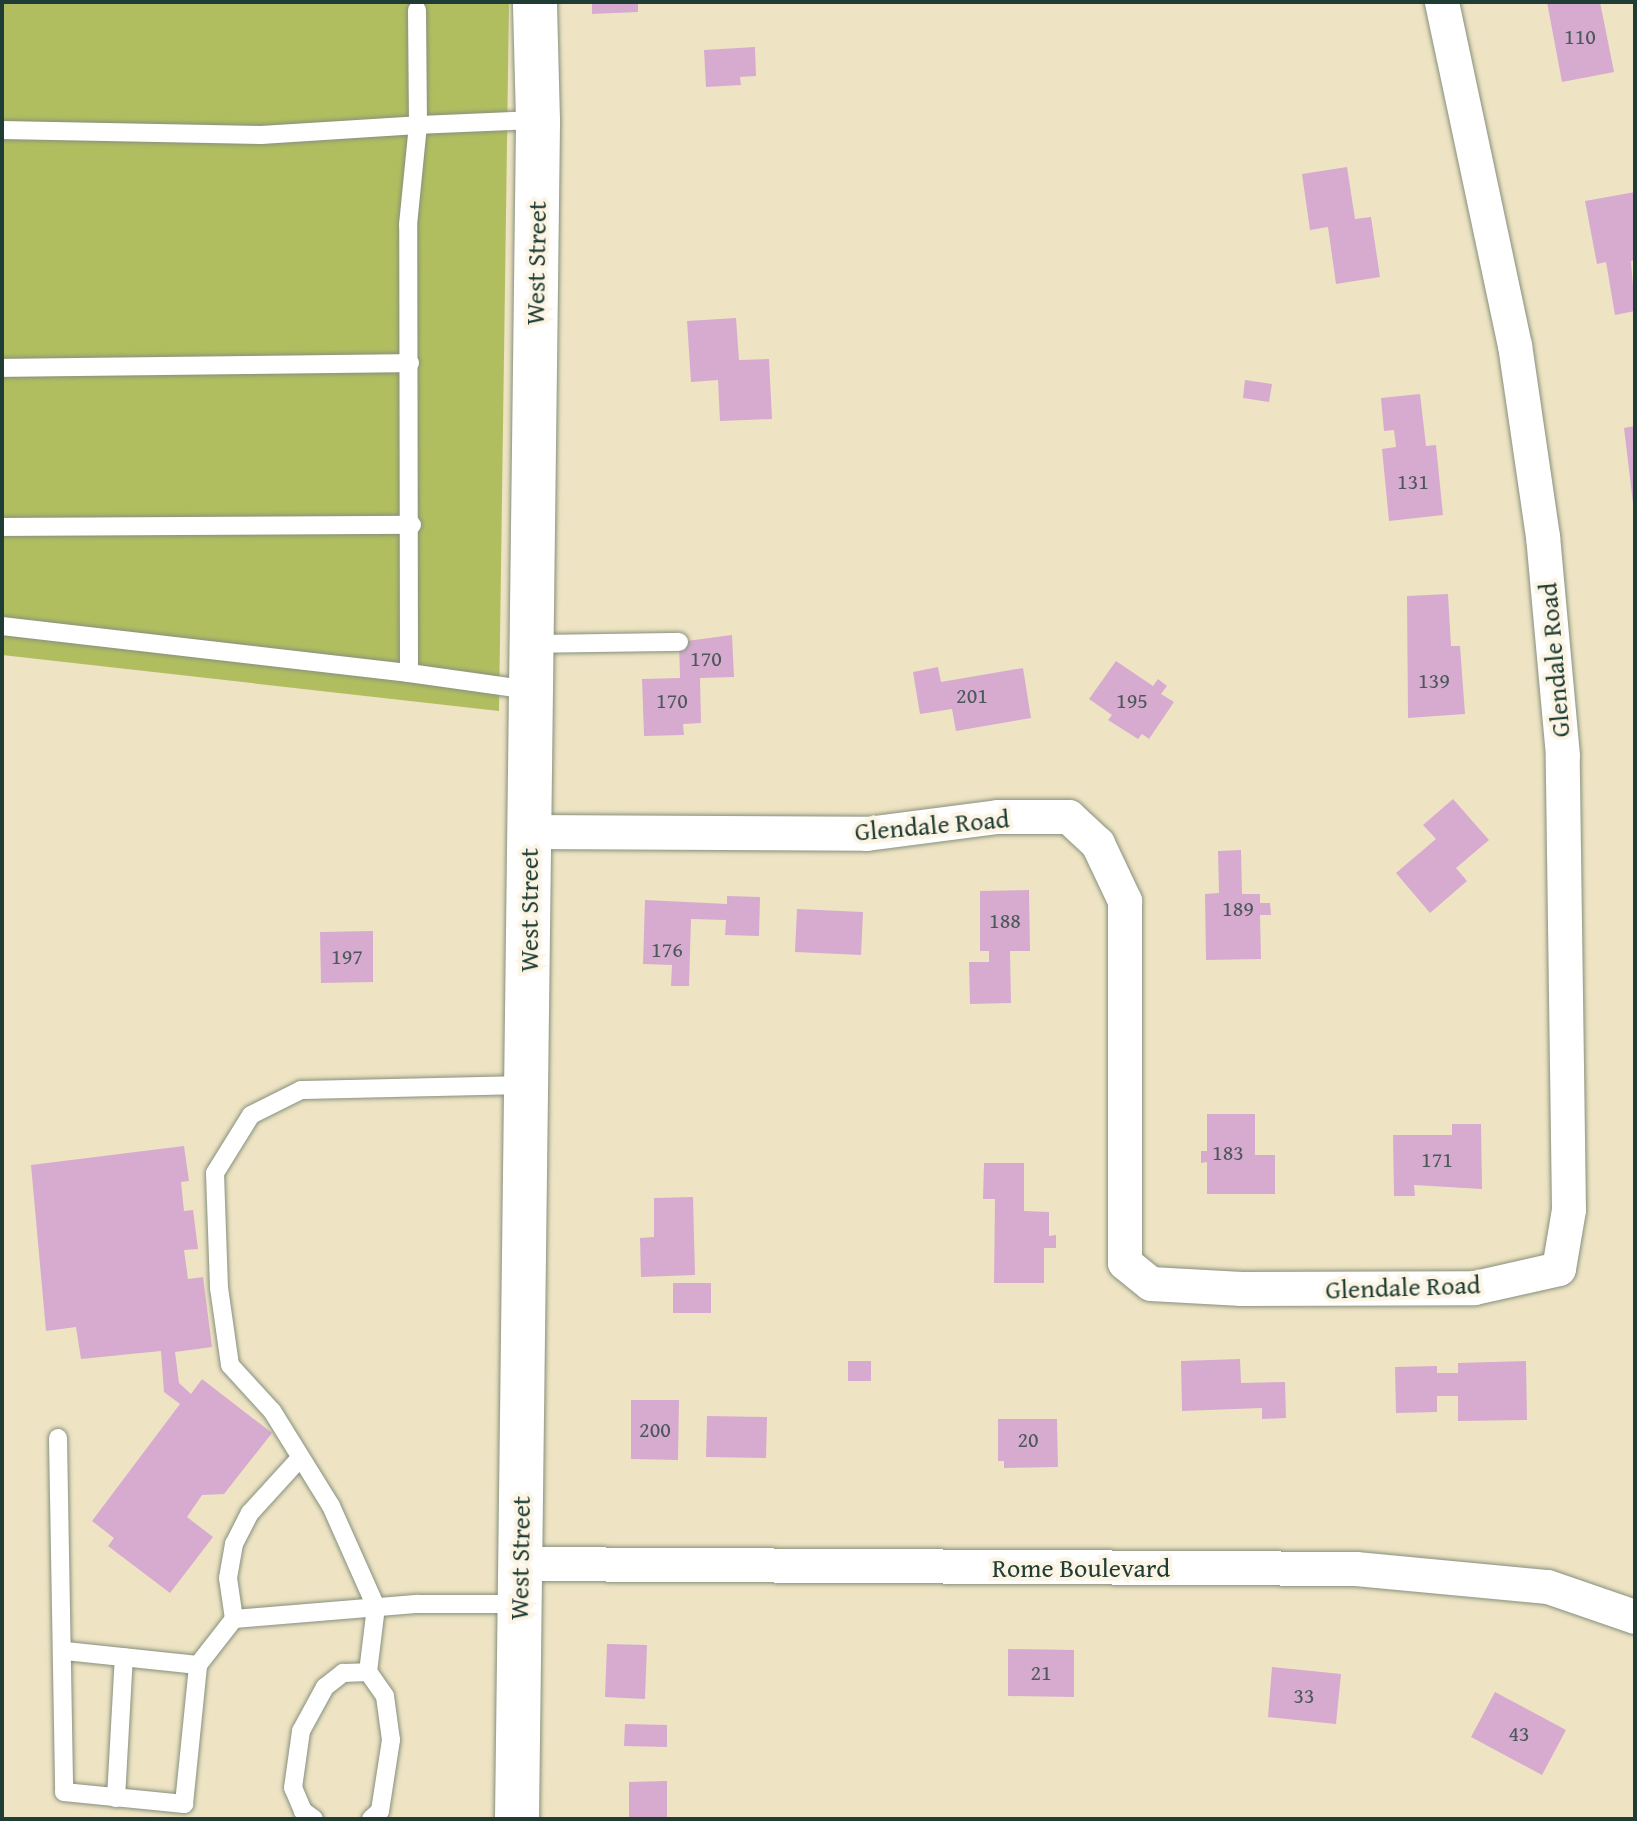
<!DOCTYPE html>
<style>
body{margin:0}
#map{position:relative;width:1637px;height:1821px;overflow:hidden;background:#eee4c4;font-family:"Gentium Book Plus",serif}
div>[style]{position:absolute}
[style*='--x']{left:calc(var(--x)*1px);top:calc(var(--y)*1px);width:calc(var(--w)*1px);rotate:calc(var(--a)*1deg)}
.green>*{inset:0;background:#b1be60}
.building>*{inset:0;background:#d6abcf}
.roads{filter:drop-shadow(0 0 2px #86907c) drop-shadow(0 0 2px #86907c)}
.service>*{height:18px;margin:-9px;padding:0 9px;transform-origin:9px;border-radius:9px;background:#fff}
.minor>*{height:34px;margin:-17px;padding:0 17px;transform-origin:17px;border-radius:17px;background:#fff}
.secondary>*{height:44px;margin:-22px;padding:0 22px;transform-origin:22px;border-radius:22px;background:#fff}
span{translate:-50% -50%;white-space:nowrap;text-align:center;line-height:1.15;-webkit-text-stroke:8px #fcf5e5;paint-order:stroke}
.number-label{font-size:22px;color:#4d585b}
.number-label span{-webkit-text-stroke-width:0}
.street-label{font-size:26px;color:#1f3d34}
.frame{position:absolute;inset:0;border:4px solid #1f3d34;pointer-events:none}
</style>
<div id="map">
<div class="green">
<i style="clip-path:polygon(2px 2px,509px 2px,499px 711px,2px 655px)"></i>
</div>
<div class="building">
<i style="clip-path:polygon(592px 2px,638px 2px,638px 12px,592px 14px)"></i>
<i style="clip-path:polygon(1547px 2px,1600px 2px,1614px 72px,1562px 82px)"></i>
<i style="clip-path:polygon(755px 47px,756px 76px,740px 77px,741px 85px,706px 87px,704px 50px)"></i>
<i style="clip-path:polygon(1347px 167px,1355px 219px,1371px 217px,1380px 277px,1336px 284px,1328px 227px,1310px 230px,1302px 174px)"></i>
<i style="clip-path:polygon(1635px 192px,1635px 260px,1631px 261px,1635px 311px,1615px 315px,1606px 262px,1597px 264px,1585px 201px)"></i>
<i style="clip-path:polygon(736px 318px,739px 360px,769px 359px,772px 419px,720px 421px,718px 380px,691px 382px,687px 321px)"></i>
<i style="clip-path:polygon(1245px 380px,1272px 384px,1269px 402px,1243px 398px)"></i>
<i style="clip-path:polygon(1420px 394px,1426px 446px,1436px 445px,1443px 515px,1389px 521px,1382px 449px,1396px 447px,1394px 430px,1384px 431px,1381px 398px)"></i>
<i style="clip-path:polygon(1635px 426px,1635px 502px,1633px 503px,1624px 428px)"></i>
<i style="clip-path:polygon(1448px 594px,1451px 646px,1460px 646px,1465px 714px,1408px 718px,1407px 596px)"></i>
<i style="clip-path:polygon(732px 635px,734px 677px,700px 678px,701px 723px,683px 724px,684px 735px,644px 736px,642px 679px,680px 678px,679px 642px)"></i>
<i style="clip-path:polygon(1116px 661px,1153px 686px,1158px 679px,1167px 686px,1161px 694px,1174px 702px,1149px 739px,1142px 734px,1138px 739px,1108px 720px,1112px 715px,1089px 699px)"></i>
<i style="clip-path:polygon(938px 667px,941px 682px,1023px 668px,1031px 718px,956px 731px,952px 709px,920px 714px,913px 672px)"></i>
<i style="clip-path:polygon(1453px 799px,1489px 840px,1456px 868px,1467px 881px,1430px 913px,1396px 873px,1436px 839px,1423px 825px)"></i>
<i style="clip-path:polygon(1241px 850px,1242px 894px,1260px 894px,1260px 903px,1270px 903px,1271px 915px,1260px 915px,1261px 959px,1206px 960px,1205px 894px,1219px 893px,1218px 851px)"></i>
<i style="clip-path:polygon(1029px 890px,1030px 951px,1010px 951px,1011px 1003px,970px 1004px,969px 962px,989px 962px,989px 951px,980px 951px,980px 891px)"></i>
<i style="clip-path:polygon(727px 896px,760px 897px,759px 936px,725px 935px,726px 920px,691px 919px,689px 986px,671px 986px,672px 965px,643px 964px,645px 900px,727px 904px)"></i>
<i style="clip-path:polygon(797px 909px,863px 912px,861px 955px,795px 952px)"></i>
<i style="clip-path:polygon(373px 931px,373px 982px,321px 983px,320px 932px)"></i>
<i style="clip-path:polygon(1207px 1114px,1255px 1114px,1255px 1155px,1275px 1155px,1275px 1194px,1207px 1194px,1207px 1162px,1201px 1163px,1201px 1151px,1207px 1151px)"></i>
<i style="clip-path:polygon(1452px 1124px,1481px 1124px,1482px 1189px,1414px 1185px,1415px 1196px,1394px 1196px,1393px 1135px,1452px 1135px)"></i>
<i style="clip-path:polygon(184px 1146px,189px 1181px,181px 1182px,184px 1211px,193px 1210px,198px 1249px,184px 1250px,188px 1279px,203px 1277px,212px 1347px,175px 1352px,179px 1383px,191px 1394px,202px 1379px,272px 1433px,224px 1494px,202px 1495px,187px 1517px,213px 1537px,170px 1593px,108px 1546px,114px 1538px,92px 1521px,180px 1404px,164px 1392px,161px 1351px,81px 1359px,76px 1327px,46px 1331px,31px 1165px)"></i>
<i style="clip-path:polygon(984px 1163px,1024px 1163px,1024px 1211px,1049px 1212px,1049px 1236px,1056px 1235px,1056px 1248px,1044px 1248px,1044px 1283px,994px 1283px,995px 1199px,983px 1199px)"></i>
<i style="clip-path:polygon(693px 1197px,695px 1275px,641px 1277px,640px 1238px,654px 1237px,654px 1198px)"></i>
<i style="clip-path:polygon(673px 1283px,711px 1283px,711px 1313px,673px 1313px)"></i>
<i style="clip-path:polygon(1240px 1359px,1241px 1383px,1285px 1382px,1286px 1418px,1262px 1419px,1262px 1408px,1182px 1411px,1181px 1361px)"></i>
<i style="clip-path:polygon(848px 1361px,871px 1361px,871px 1381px,848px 1381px)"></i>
<i style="clip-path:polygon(1526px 1361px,1527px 1420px,1458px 1421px,1458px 1396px,1437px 1396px,1437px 1412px,1396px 1413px,1395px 1367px,1437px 1366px,1437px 1373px,1458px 1373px,1458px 1363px)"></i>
<i style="clip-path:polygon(631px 1400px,679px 1400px,678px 1460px,631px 1459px)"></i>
<i style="clip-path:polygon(707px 1416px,767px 1417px,766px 1458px,706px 1457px)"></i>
<i style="clip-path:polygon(998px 1419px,1057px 1419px,1058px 1467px,1004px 1468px,1004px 1461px,998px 1461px)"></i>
<i style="clip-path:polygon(607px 1644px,647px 1645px,645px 1699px,605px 1697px)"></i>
<i style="clip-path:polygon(1008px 1649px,1074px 1650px,1074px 1697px,1008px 1696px)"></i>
<i style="clip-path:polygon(1272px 1667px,1341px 1674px,1336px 1724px,1268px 1717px)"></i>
<i style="clip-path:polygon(1495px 1692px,1566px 1730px,1542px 1775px,1471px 1737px)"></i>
<i style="clip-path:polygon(625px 1724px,667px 1725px,667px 1747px,624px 1746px)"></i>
<i style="clip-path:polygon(667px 1781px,667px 1819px,629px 1819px,629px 1782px)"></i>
</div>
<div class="roads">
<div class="service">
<i style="--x:2;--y:130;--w:259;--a:1.1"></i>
<i style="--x:261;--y:135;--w:157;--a:-3.6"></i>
<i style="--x:418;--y:125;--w:115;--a:-90.5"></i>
<i style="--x:2;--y:368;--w:408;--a:-0.7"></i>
<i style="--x:2;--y:527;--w:410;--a:-0.3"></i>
<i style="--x:2;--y:626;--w:410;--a:6.6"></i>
<i style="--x:409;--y:673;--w:448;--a:-90.1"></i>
<i style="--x:408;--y:225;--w:100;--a:-84.3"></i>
<i style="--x:418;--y:125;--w:120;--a:-2.4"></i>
<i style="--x:530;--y:644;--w:149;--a:-0.8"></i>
<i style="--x:409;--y:673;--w:122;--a:8"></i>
<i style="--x:58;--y:1438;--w:354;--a:89"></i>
<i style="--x:64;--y:1792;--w:121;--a:5.7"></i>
<i style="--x:184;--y:1804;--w:140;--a:-84.2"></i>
<i style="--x:198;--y:1665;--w:58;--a:-52"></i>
<i style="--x:234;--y:1619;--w:185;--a:-4.7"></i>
<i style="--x:418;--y:1604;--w:101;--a:0"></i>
<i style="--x:234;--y:1619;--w:41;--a:-98.3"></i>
<i style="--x:228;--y:1578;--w:35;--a:-80"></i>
<i style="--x:234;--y:1544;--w:35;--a:-63"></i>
<i style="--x:250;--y:1513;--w:74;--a:-47.7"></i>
<i style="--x:65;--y:1651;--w:134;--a:6"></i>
<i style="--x:116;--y:1798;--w:141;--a:-86.8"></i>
<i style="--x:314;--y:1819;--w:14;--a:-144"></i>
<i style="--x:303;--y:1811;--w:25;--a:-113"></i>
<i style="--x:293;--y:1788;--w:58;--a:-82"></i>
<i style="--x:301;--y:1731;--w:50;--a:-61.4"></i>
<i style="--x:325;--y:1687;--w:23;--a:-38"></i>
<i style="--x:343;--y:1673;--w:25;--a:-2"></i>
<i style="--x:371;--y:1819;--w:12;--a:-42"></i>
<i style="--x:380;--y:1811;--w:72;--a:-81.2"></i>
<i style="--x:391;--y:1740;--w:44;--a:-97.8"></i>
<i style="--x:385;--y:1696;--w:29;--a:-125"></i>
<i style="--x:368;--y:1672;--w:65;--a:-83"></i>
<i style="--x:376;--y:1607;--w:111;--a:-114"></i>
<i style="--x:331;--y:1506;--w:112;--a:-121.8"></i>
<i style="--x:272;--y:1411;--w:62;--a:-132.4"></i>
<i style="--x:230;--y:1365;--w:78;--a:-98.1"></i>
<i style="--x:219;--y:1288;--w:115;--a:-92"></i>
<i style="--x:215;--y:1173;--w:68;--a:-58.2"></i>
<i style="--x:251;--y:1115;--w:56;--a:-26.6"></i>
<i style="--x:301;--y:1090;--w:227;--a:-1.3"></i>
</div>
<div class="minor">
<i style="--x:529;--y:832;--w:338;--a:0.3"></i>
<i style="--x:867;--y:834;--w:132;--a:-7.4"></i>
<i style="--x:998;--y:817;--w:71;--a:0"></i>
<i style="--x:1069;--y:817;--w:40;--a:43"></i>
<i style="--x:1098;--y:844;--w:63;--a:64.7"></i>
<i style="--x:1125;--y:901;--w:362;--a:90"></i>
<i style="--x:1125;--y:1263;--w:33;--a:39"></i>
<i style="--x:1151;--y:1284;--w:91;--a:3.1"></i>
<i style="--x:1242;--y:1289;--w:233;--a:-0.2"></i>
<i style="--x:1475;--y:1288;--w:86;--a:-12.7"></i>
<i style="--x:1559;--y:1269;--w:60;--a:-80.4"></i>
<i style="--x:1569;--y:1210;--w:454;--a:-90.8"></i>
<i style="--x:1563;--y:756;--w:220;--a:-95.2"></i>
<i style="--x:1543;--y:537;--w:193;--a:-98.3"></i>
<i style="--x:1515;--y:346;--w:352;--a:-102"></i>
<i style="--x:520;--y:1564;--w:836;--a:0.34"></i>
<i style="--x:1356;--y:1569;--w:193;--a:5.4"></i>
<i style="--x:1548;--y:1587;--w:92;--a:19"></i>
</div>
<div class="secondary">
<i style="--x:517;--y:1819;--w:1699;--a:-89.29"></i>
<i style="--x:538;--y:120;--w:118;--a:-91.5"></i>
</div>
</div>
<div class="number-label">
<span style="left:1580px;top:37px">110</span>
<span style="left:1413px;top:482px">131</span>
<span style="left:706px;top:659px">170</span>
<span style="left:1434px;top:681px">139</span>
<span style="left:972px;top:696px">201</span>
<span style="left:672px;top:701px">170</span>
<span style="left:1132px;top:701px">195</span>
<span style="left:1238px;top:909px">189</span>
<span style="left:1005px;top:921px">188</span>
<span style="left:667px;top:950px">176</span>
<span style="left:347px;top:957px">197</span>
<span style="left:1228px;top:1153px">183</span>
<span style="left:1437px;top:1160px">171</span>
<span style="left:655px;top:1430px">200</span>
<span style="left:1028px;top:1440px">20</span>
<span style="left:1041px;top:1673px">21</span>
<span style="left:1304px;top:1696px">33</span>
<span style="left:1519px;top:1734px">43</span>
</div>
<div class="street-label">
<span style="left:536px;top:263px;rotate:-89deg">West Street</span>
<span style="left:1554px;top:660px;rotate:-95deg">Glendale Road</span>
<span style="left:932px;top:825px;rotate:-5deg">Glendale Road</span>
<span style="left:529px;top:910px;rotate:-90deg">West Street</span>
<span style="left:1403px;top:1287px;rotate:-2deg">Glendale Road</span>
<span style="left:520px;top:1558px;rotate:-89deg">West Street</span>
<span style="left:1081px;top:1568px">Rome Boulevard</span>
</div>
<div class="frame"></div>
</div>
